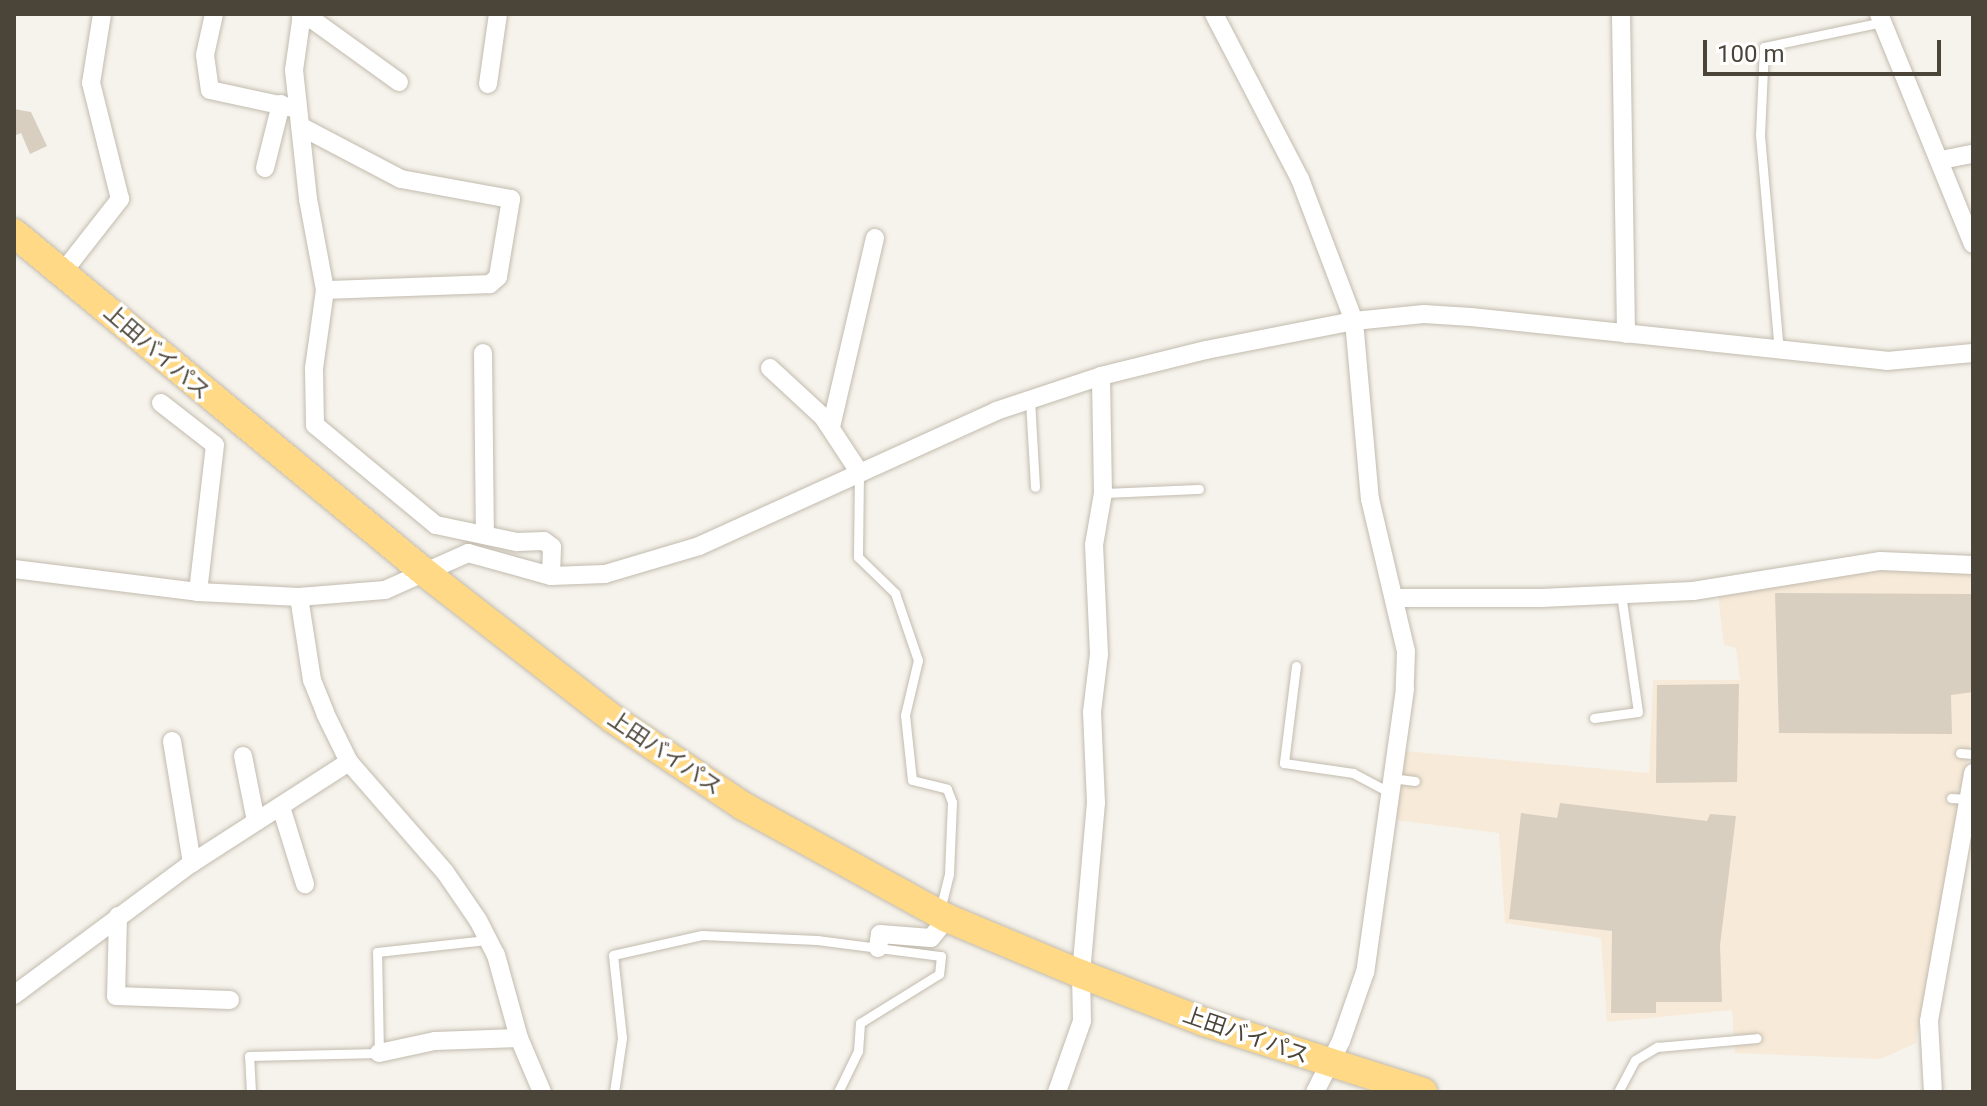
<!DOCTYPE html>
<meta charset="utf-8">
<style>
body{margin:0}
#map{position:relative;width:1987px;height:1106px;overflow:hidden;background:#f6f3ec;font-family:Roboto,"Noto Sans JP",sans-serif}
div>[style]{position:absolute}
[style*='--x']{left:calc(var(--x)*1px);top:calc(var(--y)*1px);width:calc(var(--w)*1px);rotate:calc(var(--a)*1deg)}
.commercial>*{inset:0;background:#f7ead8}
.building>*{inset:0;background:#d8cfc1}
.roads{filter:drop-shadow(0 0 2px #c2bbae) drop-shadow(0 0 2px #c2bbae)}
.service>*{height:9px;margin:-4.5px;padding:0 4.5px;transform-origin:4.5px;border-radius:4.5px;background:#fff}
.minor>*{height:18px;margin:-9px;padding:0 9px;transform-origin:9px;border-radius:9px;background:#fff}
.trunk>*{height:28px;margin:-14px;padding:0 14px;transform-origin:14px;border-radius:14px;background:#ffd985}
span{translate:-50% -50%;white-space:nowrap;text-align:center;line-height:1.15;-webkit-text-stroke:7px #fff;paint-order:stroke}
.street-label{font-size:22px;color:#4b4439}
.frame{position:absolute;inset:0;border:16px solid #4b4439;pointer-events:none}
.scale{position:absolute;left:1703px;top:40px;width:238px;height:36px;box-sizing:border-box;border:4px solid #4b4439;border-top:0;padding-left:10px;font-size:24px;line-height:28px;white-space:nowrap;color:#4b4439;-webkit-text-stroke:6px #fff;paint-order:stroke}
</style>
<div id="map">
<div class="commercial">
<i style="clip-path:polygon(1875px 567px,1973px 571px,1973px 731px,1916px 1043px,1881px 1059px,1735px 1053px,1732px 1010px,1607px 1022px,1601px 938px,1505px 923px,1499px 833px,1396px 820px,1405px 751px,1649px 773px,1653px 680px,1740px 680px,1736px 648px,1724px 645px,1718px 594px)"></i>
</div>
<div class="building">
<i style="clip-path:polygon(14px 109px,31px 112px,47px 146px,30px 154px,21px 133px,14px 136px)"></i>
<i style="clip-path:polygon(1775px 593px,1973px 594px,1973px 692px,1951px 695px,1952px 734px,1779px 733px)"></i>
<i style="clip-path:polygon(1739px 684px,1737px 782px,1656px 783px,1657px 685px)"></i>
<i style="clip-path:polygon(1560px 803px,1707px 821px,1710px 814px,1736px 816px,1720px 945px,1722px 1002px,1656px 1002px,1656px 1013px,1611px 1013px,1612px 931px,1509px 919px,1521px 813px,1557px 818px)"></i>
</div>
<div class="roads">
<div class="service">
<i style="--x:1779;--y:352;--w:218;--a:-95"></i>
<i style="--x:1760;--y:135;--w:88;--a:-87.4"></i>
<i style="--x:1764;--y:47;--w:122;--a:-11.9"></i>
<i style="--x:1030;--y:400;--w:87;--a:86.7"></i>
<i style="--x:859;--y:473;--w:84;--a:90.7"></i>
<i style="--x:858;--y:557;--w:52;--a:44.2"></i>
<i style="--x:895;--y:593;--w:71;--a:71.1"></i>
<i style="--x:918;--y:660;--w:57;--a:103.3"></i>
<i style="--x:905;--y:715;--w:65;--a:83.9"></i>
<i style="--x:912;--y:780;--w:36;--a:14"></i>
<i style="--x:947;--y:789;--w:14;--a:69"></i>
<i style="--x:952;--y:802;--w:72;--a:92.4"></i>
<i style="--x:949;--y:874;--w:37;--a:104"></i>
<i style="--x:1103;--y:493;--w:96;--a:-2.4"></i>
<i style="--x:1296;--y:666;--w:98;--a:97.1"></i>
<i style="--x:1284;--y:763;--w:70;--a:8.2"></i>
<i style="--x:1353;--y:773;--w:40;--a:28"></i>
<i style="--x:1594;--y:718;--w:44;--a:-7.8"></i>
<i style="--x:1638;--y:712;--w:119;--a:-98.2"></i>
<i style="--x:1960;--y:753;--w:13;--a:4"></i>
<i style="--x:1391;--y:778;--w:24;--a:7"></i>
<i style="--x:1951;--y:798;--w:17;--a:3"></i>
<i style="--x:251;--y:1092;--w:36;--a:-93"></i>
<i style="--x:249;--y:1056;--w:130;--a:-1.3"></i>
<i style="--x:379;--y:1053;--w:101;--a:-91.1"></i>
<i style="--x:377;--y:952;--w:110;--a:-6.3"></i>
<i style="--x:614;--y:1092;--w:55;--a:-81.6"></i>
<i style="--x:622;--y:1038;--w:83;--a:-96.2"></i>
<i style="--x:613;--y:955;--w:91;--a:-12.7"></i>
<i style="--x:702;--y:935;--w:115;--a:2.5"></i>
<i style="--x:817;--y:940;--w:125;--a:7.4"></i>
<i style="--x:941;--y:956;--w:18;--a:96"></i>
<i style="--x:939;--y:974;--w:93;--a:148.2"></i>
<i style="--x:860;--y:1023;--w:28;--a:94"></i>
<i style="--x:858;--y:1051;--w:46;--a:116"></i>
<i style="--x:1618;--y:1092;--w:36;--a:-62"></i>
<i style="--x:1635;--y:1060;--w:26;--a:-31"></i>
<i style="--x:1657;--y:1047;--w:100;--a:-5.1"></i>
</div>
<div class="minor">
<i style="--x:214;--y:14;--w:42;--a:102.4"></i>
<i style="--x:205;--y:55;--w:35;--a:82"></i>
<i style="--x:210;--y:90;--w:90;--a:12.2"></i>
<i style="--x:302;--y:14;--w:57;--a:98.1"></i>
<i style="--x:294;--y:70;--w:130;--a:83.8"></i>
<i style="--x:308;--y:199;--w:93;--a:79.4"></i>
<i style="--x:325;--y:290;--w:79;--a:98"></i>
<i style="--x:314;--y:368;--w:57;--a:89"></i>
<i style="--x:315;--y:425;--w:157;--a:39.6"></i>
<i style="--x:436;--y:525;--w:83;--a:11.9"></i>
<i style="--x:517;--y:542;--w:27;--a:-2"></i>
<i style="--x:544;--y:541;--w:10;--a:37"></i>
<i style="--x:552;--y:547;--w:29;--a:92"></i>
<i style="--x:1214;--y:14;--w:186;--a:62.5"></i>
<i style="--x:1300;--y:179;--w:152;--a:69.2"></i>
<i style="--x:1354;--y:321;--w:179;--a:84.9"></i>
<i style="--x:1370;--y:499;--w:156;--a:76.7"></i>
<i style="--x:1406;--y:651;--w:38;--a:92"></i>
<i style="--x:1405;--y:689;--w:286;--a:98"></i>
<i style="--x:1365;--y:972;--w:73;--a:109.2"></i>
<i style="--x:1341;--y:1041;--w:57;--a:117"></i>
<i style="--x:1621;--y:14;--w:320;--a:89.1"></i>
<i style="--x:1879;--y:14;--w:248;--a:67.8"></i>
<i style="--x:301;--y:18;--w:12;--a:9"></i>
<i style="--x:313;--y:20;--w:106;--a:35.8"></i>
<i style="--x:488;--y:84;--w:71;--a:-81.9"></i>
<i style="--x:300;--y:126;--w:114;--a:27.7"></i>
<i style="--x:401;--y:179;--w:112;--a:10.3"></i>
<i style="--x:511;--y:199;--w:79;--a:99.5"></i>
<i style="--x:498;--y:277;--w:11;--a:139"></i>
<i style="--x:490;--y:284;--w:165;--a:177.9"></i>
<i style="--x:1941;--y:160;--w:33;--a:-11"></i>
<i style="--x:265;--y:168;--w:66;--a:-76"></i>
<i style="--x:63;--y:272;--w:93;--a:-52"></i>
<i style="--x:120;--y:199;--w:120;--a:-104"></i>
<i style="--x:91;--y:83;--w:70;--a:-80.9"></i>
<i style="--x:483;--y:353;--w:180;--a:89.4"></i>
<i style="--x:770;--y:368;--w:72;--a:42.8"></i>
<i style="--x:823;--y:417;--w:64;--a:56.6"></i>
<i style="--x:161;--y:403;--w:68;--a:37.9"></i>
<i style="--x:215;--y:445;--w:148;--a:96.6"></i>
<i style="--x:831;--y:427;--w:194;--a:-76.9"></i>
<i style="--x:14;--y:569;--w:185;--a:7.1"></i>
<i style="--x:198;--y:592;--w:101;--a:2.8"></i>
<i style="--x:299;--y:597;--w:86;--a:-4.7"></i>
<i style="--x:385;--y:590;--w:91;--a:-24"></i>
<i style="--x:468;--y:553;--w:86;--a:15.5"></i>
<i style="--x:551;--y:576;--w:54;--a:-2.1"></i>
<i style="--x:605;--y:574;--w:98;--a:-16.6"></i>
<i style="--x:699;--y:546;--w:326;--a:-24.4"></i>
<i style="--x:996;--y:411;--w:111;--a:-18.4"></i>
<i style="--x:1101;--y:376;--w:108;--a:-13.9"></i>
<i style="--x:1206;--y:350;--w:151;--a:-11.1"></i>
<i style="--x:1354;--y:321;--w:70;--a:-5.7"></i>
<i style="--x:1424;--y:314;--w:47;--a:3.7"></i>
<i style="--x:1471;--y:317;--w:418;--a:6"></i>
<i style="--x:1887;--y:361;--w:86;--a:-5.3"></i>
<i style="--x:299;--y:597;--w:84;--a:81.1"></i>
<i style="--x:312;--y:680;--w:35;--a:68"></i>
<i style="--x:325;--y:713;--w:55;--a:63.9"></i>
<i style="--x:349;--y:762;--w:146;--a:48.9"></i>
<i style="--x:445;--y:872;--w:58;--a:55.5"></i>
<i style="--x:478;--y:920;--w:39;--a:63"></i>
<i style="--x:496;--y:955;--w:86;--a:74.5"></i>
<i style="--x:519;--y:1038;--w:59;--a:66.9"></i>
<i style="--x:1394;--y:598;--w:147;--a:0"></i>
<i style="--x:1541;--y:598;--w:152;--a:-2.6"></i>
<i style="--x:1693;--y:591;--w:190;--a:-9.1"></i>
<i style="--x:1881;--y:561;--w:92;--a:2.5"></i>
<i style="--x:172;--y:741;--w:124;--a:80.7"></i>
<i style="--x:243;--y:756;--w:66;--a:78.7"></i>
<i style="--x:281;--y:807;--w:81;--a:72.7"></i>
<i style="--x:118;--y:916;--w:80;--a:91.4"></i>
<i style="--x:116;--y:996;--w:114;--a:2"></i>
<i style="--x:878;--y:948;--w:14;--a:-82"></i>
<i style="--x:880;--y:934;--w:51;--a:4.5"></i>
<i style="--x:931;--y:938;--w:26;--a:-51"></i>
<i style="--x:14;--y:995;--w:222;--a:-36.6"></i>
<i style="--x:192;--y:863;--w:187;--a:-32.8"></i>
<i style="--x:379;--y:1053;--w:57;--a:-12.1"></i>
<i style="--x:435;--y:1041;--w:84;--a:-2"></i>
<i style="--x:1057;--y:1092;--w:75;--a:-70.6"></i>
<i style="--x:1082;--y:1021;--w:47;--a:-91.2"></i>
<i style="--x:1081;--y:974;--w:172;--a:-85"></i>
<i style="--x:1096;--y:803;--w:91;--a:-92.5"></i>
<i style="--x:1092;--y:712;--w:58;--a:-83.1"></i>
<i style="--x:1099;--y:654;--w:109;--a:-92.6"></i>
<i style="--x:1094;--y:545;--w:53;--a:-80.2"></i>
<i style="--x:1103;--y:493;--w:117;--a:-91"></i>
<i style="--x:1933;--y:1092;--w:71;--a:-93.2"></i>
<i style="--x:1929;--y:1021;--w:252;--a:-79.9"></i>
</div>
<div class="trunk">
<i style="--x:14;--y:233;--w:531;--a:39.57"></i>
<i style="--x:423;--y:571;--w:241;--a:37.9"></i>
<i style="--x:613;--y:719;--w:156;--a:33.8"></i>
<i style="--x:743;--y:806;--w:233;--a:28.8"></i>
<i style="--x:947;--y:918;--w:145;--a:22.7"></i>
<i style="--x:1081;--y:974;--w:132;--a:21.3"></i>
<i style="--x:1204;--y:1022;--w:230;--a:17.7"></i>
</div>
</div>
<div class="street-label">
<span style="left:157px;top:352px;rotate:41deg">上田バイパス</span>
<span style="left:665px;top:753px;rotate:34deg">上田バイパス</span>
<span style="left:1246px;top:1035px;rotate:19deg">上田バイパス</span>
</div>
<div class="frame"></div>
<div class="scale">100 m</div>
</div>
